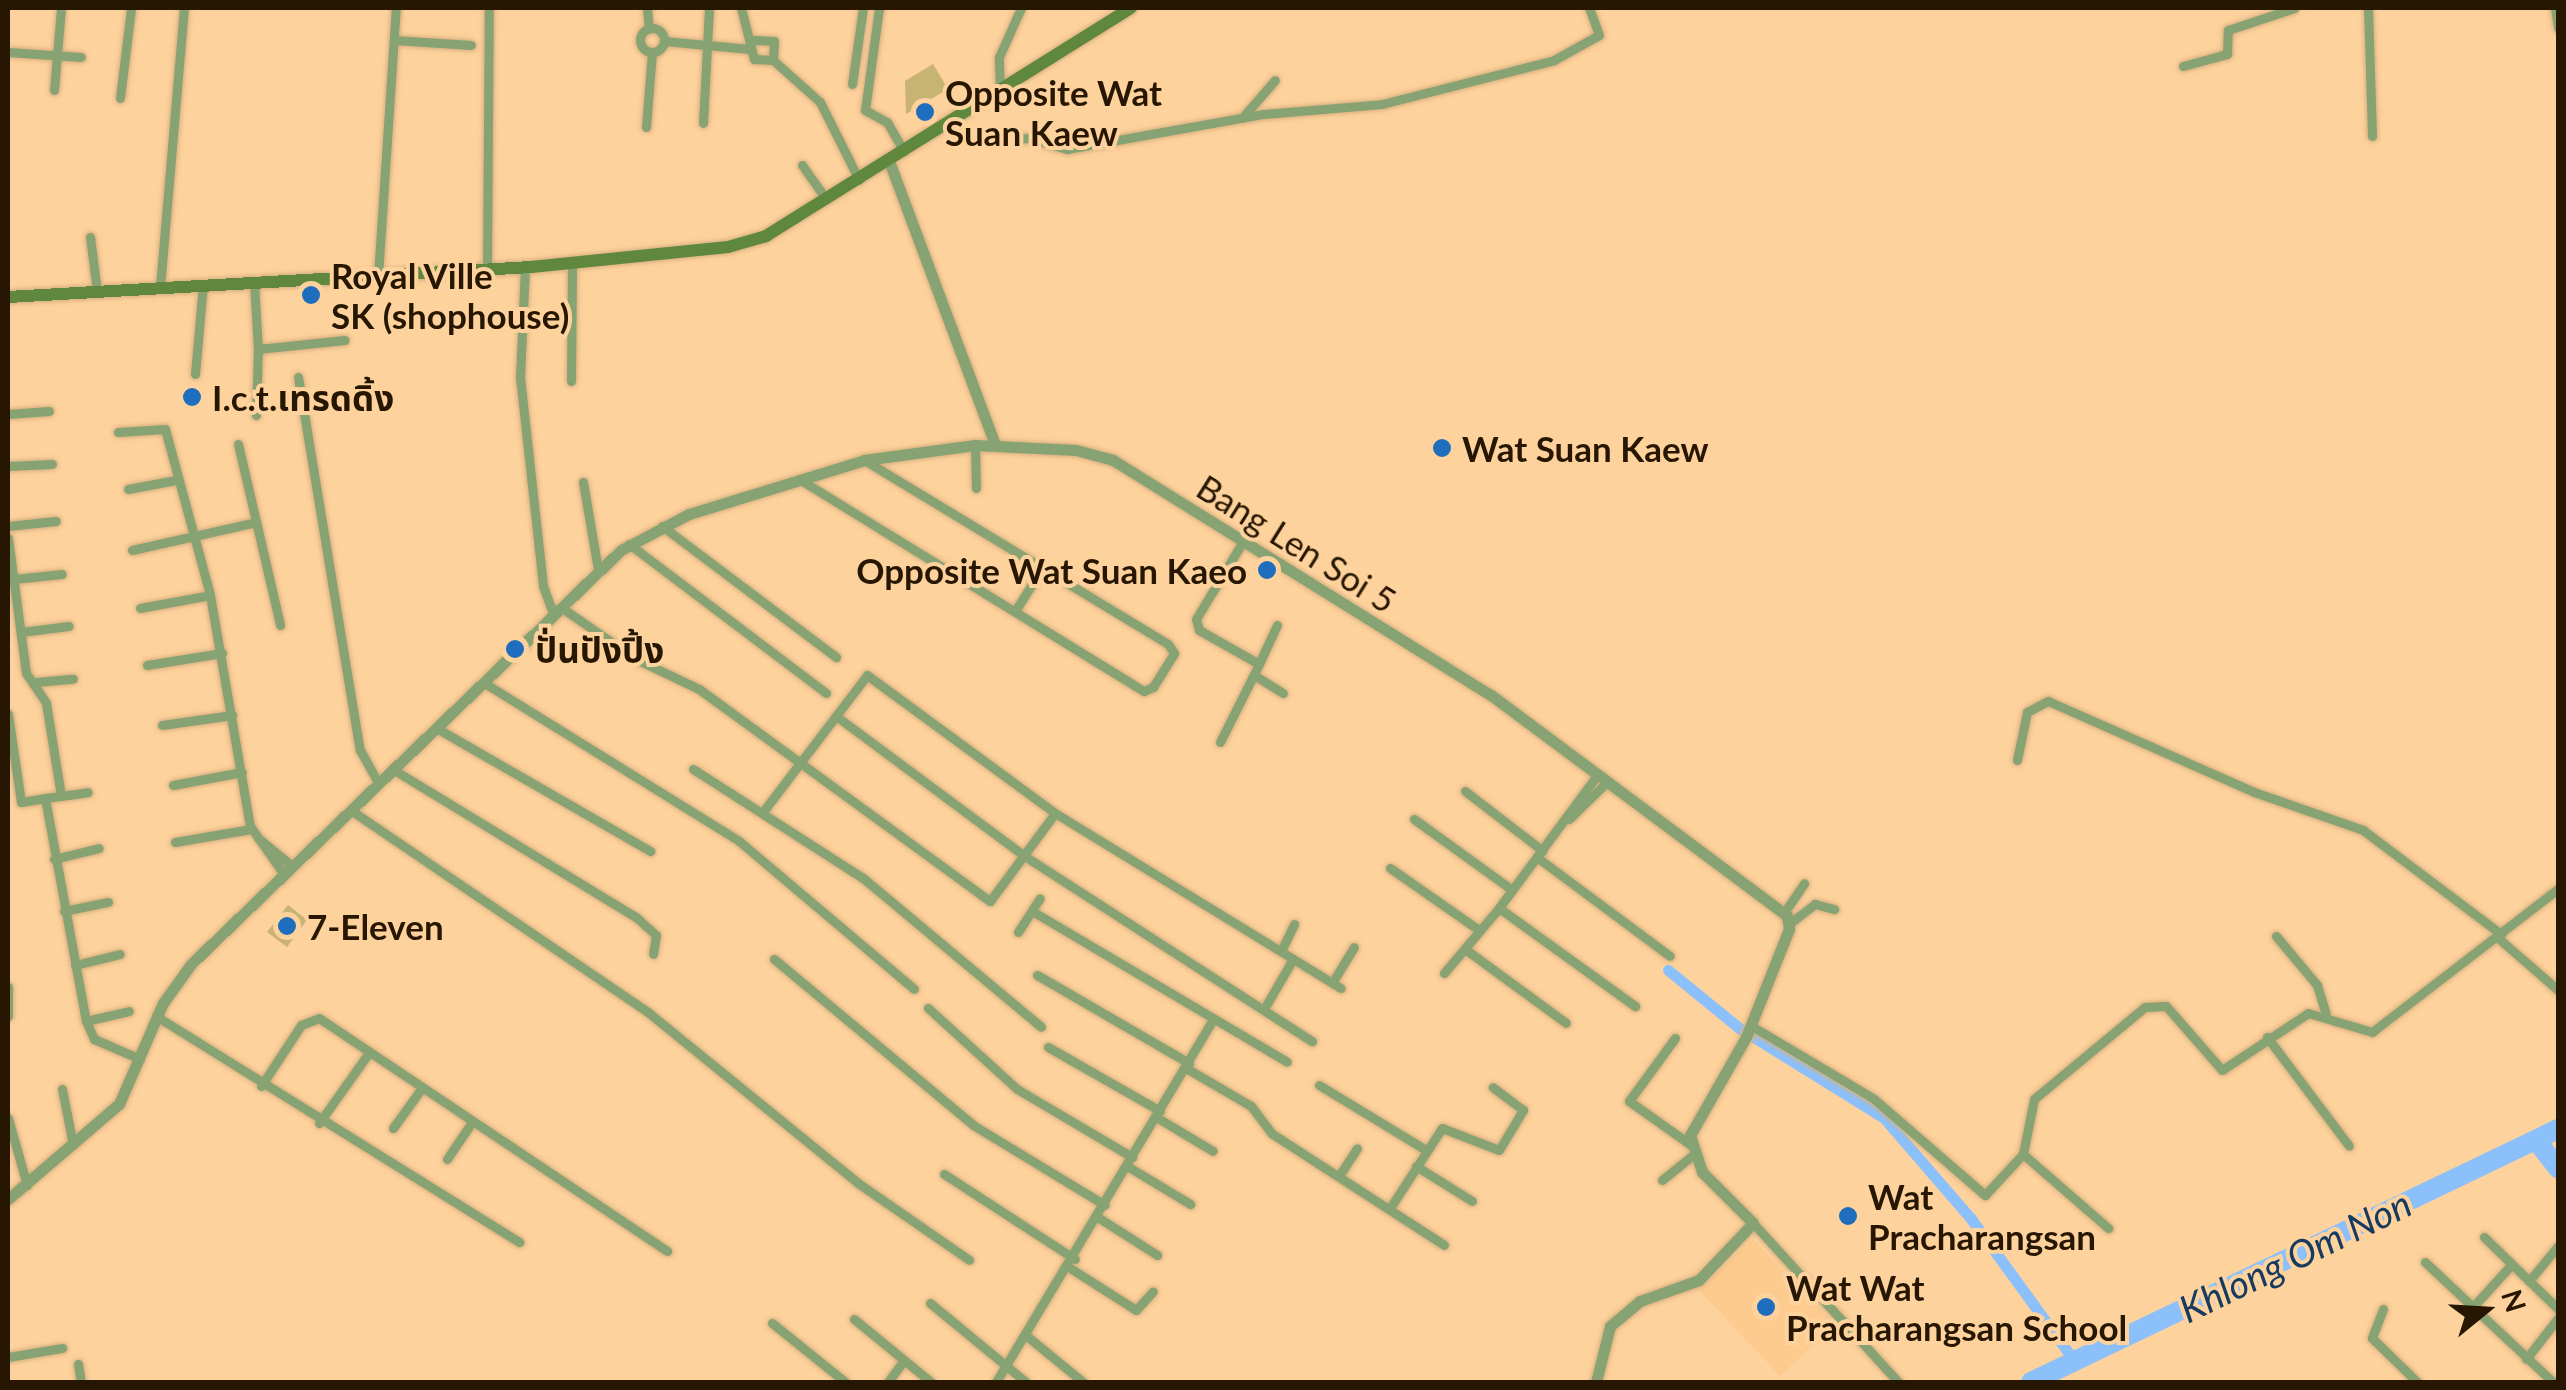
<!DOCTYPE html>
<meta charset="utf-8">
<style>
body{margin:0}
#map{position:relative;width:2566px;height:1390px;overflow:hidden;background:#fed29c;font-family:Lato,"Noto Sans Thai",sans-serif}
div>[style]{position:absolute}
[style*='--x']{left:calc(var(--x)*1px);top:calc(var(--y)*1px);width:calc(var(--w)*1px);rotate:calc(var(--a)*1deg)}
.built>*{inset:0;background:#fccb8d}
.canal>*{height:11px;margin:-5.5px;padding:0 5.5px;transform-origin:5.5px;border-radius:5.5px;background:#8cc0fa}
.river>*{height:20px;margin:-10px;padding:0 10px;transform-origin:10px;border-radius:10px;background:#8cc0fa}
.building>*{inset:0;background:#c7b374}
.roads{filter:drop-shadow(0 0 2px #d7b080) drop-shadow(0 0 2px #d7b080)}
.minor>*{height:9px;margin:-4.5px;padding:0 4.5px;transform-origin:4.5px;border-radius:4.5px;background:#88a373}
.minor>.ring{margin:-4.5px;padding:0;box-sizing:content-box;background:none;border:9px solid #88a373;border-radius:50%}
.tertiary>*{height:11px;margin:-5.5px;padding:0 5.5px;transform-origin:5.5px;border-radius:5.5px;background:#88a373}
.secondary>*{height:12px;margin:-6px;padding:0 6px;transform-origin:6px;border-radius:6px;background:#5f873d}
.dots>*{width:28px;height:28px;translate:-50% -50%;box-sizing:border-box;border:5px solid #fed29c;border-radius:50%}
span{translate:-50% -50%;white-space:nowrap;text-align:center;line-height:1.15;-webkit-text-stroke:8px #fed29c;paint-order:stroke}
.poi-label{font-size:35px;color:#271702;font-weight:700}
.left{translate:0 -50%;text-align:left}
.right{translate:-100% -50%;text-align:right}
.street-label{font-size:35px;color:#271702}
.water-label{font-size:38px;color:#163a60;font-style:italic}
.frame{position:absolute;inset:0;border:10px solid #271702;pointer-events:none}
.north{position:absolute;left:2436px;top:1260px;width:100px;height:100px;-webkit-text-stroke:8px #fed29c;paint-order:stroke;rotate:72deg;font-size:28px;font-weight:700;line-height:40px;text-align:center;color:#271702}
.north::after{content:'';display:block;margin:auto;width:35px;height:45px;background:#271702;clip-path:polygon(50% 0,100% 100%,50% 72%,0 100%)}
</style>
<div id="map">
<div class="built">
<i style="clip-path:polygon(1753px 1239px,1834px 1325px,1780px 1376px,1699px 1290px)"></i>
</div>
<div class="canal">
<i style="--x:1668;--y:970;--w:92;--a:39.2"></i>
<i style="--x:1739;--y:1028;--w:171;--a:31.8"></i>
<i style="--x:1884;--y:1118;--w:135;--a:49.2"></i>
<i style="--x:1972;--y:1220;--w:175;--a:54"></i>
</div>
<div class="river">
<i style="--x:2539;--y:1144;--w:31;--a:52"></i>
<i style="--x:2031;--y:1382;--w:585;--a:-25.64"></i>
</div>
<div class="building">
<i style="clip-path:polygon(933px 64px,948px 89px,906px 114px,905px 81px)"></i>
<i style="clip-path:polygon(288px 905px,307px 920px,287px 947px,267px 932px)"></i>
</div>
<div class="roads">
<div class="minor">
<i style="--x:647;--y:8;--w:21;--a:85"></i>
<i style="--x:741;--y:8;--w:53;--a:75.7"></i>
<i style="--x:754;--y:59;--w:19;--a:3"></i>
<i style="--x:773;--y:60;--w:19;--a:-87"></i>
<i style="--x:774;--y:41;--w:19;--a:-177"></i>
<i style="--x:879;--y:8;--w:103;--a:97.8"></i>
<i style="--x:865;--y:110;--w:25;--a:29"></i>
<i style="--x:887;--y:122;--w:34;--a:60"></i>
<i style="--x:2368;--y:8;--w:128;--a:88.2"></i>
<i style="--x:2555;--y:8;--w:20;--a:81"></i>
<i class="ring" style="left:640px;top:28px;width:15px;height:15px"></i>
<i style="--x:394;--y:40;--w:77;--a:3.7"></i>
<i style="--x:664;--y:41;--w:86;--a:5.3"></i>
<i style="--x:8;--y:52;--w:73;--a:3.9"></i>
<i style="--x:773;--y:60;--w:63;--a:41.8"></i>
<i style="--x:820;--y:102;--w:87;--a:63.4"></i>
<i style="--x:2183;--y:66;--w:46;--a:-15.3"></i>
<i style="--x:2227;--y:54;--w:24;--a:-88"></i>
<i style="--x:2228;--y:30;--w:70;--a:-18.4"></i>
<i style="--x:852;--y:84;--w:77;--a:-81.8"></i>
<i style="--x:54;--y:90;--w:82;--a:-85.1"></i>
<i style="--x:1000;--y:91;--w:34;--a:-92"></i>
<i style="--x:999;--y:57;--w:54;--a:-65.8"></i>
<i style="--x:120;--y:98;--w:91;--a:-83"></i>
<i style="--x:1242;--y:118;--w:50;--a:-49"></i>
<i style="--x:703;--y:123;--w:115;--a:-87"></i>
<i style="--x:646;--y:127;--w:75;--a:-85.4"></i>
<i style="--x:994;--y:141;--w:34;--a:-5"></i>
<i style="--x:1028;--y:138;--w:41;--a:15.8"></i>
<i style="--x:1067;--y:149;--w:200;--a:-10.1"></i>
<i style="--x:1264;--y:114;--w:118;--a:-4.8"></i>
<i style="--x:1382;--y:104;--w:178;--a:-14.3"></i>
<i style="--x:1554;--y:60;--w:51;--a:-29.1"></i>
<i style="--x:1599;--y:35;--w:29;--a:-110"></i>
<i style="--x:802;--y:165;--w:42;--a:54.8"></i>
<i style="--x:90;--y:237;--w:54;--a:82.6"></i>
<i style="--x:525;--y:267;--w:110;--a:92.6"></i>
<i style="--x:520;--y:377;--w:210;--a:83.7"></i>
<i style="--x:543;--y:586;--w:32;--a:70"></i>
<i style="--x:487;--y:269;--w:261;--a:-89.6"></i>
<i style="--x:378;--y:276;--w:269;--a:-86.2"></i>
<i style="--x:254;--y:282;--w:67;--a:86.6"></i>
<i style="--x:258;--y:349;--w:87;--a:-5.9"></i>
<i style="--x:160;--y:287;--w:280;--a:-85.1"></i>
<i style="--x:195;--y:374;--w:89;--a:-84.9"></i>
<i style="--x:298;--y:377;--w:378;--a:80.6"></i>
<i style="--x:360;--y:750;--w:39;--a:61"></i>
<i style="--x:571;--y:381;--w:118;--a:-89.5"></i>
<i style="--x:8;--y:414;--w:41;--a:-4.2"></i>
<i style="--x:256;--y:415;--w:66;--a:-88.3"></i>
<i style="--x:118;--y:432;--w:47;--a:-3.7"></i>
<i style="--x:165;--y:429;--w:172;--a:74.8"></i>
<i style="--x:210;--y:595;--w:234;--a:80.2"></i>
<i style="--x:250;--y:826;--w:57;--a:54.9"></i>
<i style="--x:238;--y:444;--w:186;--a:76.9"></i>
<i style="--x:975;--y:445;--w:43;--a:88.7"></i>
<i style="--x:8;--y:466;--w:44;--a:-2.6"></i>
<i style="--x:799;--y:479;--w:405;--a:31.6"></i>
<i style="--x:1144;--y:691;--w:10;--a:-24"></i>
<i style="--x:1153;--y:687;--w:40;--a:-58"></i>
<i style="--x:1174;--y:653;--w:11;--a:-124"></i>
<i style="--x:1168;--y:644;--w:355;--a:-148.8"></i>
<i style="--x:583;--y:482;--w:89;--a:80.3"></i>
<i style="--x:128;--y:489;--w:49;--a:-10.6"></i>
<i style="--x:8;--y:526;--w:48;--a:-5.9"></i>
<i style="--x:662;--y:526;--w:218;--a:37"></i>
<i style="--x:8;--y:538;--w:136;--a:82.4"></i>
<i style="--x:26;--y:673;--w:36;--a:56"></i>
<i style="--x:46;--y:703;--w:94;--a:80.8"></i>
<i style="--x:61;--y:796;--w:16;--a:173"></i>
<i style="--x:45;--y:798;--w:227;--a:79.6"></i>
<i style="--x:86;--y:1021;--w:20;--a:66"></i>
<i style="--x:94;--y:1039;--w:50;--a:23.5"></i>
<i style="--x:629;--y:544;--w:247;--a:37.1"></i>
<i style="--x:132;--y:550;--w:127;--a:-12.7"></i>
<i style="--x:14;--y:579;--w:48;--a:-5.9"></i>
<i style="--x:140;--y:608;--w:71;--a:-10.5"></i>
<i style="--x:562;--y:608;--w:90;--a:34.6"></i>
<i style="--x:636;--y:659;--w:70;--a:25.5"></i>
<i style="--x:699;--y:689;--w:360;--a:36.1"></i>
<i style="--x:990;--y:901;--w:109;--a:-53.5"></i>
<i style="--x:1015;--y:611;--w:52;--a:-57.5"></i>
<i style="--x:21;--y:632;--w:48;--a:-7.1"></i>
<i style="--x:1259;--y:664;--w:43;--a:-65.2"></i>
<i style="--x:147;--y:665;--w:76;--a:-9.1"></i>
<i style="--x:1254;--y:675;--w:34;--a:32"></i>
<i style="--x:36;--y:682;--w:37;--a:-5"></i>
<i style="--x:486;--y:684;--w:298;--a:31.8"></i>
<i style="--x:739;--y:841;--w:229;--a:40.2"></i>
<i style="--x:8;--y:714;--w:89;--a:81.6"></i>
<i style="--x:21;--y:802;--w:24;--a:-9"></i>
<i style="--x:836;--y:716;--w:233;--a:36.6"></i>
<i style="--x:1023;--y:855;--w:344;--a:32.8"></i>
<i style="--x:162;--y:725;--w:71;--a:-8.1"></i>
<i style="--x:438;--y:729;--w:245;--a:29.9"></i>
<i style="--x:1220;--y:742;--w:87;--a:-63.4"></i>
<i style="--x:1259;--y:664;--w:69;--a:-150.5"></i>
<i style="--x:1199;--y:630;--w:11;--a:-105"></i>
<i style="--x:1196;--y:619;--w:89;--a:-58.8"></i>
<i style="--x:2017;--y:760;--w:49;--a:-78.2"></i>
<i style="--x:2027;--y:712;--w:24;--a:-28"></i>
<i style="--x:2048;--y:701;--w:225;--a:23.8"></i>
<i style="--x:2254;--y:792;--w:115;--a:19.2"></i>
<i style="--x:2363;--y:830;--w:173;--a:37"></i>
<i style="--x:693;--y:769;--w:202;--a:32.7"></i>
<i style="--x:863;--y:878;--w:232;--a:39.9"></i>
<i style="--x:394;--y:770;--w:285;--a:31.3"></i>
<i style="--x:637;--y:918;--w:25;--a:42"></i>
<i style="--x:656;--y:935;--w:19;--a:99"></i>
<i style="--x:1598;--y:774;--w:167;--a:126.5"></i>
<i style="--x:1499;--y:908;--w:168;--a:35.8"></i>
<i style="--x:173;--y:785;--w:70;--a:-10.7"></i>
<i style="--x:1465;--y:791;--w:98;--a:37.6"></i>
<i style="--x:61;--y:796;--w:27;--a:-8"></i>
<i style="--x:352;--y:811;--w:359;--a:34.2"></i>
<i style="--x:649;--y:1013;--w:269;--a:39.1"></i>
<i style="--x:858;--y:1183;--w:135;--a:34.7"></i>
<i style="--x:762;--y:813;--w:173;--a:-52.7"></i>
<i style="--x:867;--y:675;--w:233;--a:36.3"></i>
<i style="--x:1055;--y:813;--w:335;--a:31.5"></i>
<i style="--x:1414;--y:819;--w:121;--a:35.9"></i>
<i style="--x:1569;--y:819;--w:54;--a:-44.3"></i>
<i style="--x:258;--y:838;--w:43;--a:39.3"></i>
<i style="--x:175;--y:842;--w:77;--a:-9.7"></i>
<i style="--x:1538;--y:858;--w:164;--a:36.6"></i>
<i style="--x:54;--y:859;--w:46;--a:-13.7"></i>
<i style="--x:1390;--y:868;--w:108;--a:34.9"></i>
<i style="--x:64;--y:911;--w:45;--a:-11.6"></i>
<i style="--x:1032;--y:911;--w:296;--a:30.6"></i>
<i style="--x:1784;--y:913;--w:36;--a:-56"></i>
<i style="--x:1789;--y:924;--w:33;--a:-38"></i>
<i style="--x:1815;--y:904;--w:20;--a:15"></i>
<i style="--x:1018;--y:932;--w:40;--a:-57.1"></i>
<i style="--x:2276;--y:936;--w:64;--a:50.1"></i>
<i style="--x:2317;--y:985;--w:30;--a:73"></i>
<i style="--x:2497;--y:937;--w:81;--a:41"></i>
<i style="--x:1465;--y:949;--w:125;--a:36.2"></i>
<i style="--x:1281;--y:951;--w:30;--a:-64"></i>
<i style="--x:774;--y:959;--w:259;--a:39.8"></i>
<i style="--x:973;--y:1125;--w:154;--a:31.2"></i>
<i style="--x:75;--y:965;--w:46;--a:-13.7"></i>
<i style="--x:1444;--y:973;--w:85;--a:-49.8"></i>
<i style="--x:1037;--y:975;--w:176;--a:30.1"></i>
<i style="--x:1332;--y:983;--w:42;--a:-58.6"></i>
<i style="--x:8;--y:987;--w:29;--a:90"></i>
<i style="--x:928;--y:1008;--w:120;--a:42.3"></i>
<i style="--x:1017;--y:1089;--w:134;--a:30.6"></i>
<i style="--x:1264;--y:1009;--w:58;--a:-59.9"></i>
<i style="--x:156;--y:1016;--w:428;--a:31.9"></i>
<i style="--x:86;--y:1021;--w:44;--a:-13.1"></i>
<i style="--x:1750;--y:1025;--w:144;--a:30.8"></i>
<i style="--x:1874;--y:1099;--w:147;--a:40.9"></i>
<i style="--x:1985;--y:1195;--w:56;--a:-47.2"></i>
<i style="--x:2023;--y:1154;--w:56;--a:-78.7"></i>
<i style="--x:2034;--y:1099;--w:144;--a:-39.7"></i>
<i style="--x:2145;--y:1007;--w:21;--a:-3"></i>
<i style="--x:2166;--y:1006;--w:85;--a:48.8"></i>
<i style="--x:2222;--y:1070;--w:103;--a:-33.5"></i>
<i style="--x:2308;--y:1013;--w:67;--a:16.5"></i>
<i style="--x:2372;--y:1032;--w:235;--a:-37.6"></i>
<i style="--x:2267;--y:1037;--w:136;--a:53"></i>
<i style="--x:1675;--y:1038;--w:78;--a:126.1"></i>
<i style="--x:1629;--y:1101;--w:76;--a:35.4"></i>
<i style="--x:1048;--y:1047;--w:129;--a:29.7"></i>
<i style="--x:1186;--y:1068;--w:75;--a:30.3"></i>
<i style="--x:1251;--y:1106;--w:34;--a:53"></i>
<i style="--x:1271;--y:1133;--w:206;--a:32.9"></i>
<i style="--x:1319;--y:1085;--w:125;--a:31.3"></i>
<i style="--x:261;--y:1086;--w:73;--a:-56.7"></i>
<i style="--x:301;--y:1025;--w:19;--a:-21"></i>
<i style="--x:319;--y:1018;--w:419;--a:33.8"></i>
<i style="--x:62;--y:1089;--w:57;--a:78.9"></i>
<i style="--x:1156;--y:1117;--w:66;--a:30.8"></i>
<i style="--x:8;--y:1118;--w:70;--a:74.2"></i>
<i style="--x:319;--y:1123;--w:85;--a:-54.6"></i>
<i style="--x:393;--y:1128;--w:48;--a:-54.3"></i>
<i style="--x:2023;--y:1154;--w:113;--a:41"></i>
<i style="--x:447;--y:1159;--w:45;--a:-56"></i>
<i style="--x:1127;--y:1166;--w:74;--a:31.1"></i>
<i style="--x:1416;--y:1166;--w:66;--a:32"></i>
<i style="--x:944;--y:1174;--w:156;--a:33"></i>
<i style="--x:1339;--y:1176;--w:33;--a:-57"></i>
<i style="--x:1662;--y:1180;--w:40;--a:-39"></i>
<i style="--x:1390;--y:1208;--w:95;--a:-57"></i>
<i style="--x:1442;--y:1128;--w:61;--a:21.1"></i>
<i style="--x:1499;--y:1150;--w:47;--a:-59"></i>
<i style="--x:1523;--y:1110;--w:38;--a:-143"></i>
<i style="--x:1099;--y:1218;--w:69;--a:32.5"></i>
<i style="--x:1753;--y:1223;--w:215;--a:47.6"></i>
<i style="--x:2484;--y:1237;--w:103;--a:44.2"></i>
<i style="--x:2425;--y:1262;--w:175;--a:43.2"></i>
<i style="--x:1070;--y:1268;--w:78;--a:32.5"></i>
<i style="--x:1136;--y:1310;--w:25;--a:-48"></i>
<i style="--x:2529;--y:1281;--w:45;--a:-50.4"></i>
<i style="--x:930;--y:1303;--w:124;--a:39.5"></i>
<i style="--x:2383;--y:1309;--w:31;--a:111"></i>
<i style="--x:2372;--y:1338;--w:63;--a:44.4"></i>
<i style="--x:2471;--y:1309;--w:59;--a:-47.7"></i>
<i style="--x:854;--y:1319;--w:99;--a:39.3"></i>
<i style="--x:772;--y:1323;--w:94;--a:38.9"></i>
<i style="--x:1028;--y:1337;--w:71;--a:39.3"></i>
<i style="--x:8;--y:1357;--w:55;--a:-9.5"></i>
<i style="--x:2526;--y:1359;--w:52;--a:-52"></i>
<i style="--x:78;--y:1364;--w:18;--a:81"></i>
<i style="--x:888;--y:1382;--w:27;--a:-54"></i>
<i style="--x:996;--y:1382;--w:423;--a:-59.1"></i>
</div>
<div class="tertiary">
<i style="--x:889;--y:161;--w:303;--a:69.5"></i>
<i style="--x:8;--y:1199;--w:146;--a:-40.6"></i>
<i style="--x:119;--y:1104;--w:110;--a:-66.5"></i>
<i style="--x:163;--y:1003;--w:48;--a:-54.3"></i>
<i style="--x:191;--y:964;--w:597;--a:-43.91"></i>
<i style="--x:621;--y:550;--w:77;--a:-27.9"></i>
<i style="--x:689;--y:514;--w:183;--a:-17.1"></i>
<i style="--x:864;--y:460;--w:112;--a:-7.7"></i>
<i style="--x:975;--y:445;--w:101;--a:2.8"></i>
<i style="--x:1076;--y:450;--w:38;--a:15"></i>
<i style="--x:1113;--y:460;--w:445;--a:31.9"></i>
<i style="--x:1491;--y:695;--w:369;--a:36.7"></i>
<i style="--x:1787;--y:916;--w:13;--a:81"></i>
<i style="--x:1789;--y:929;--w:116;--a:111.7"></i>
<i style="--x:1746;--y:1037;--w:113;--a:119.7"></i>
<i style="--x:1690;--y:1135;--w:39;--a:72"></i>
<i style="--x:1702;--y:1172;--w:72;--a:45"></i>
<i style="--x:1753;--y:1223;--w:79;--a:133.5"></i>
<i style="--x:1699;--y:1280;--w:63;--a:160.4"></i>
<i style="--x:1640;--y:1301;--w:39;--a:140"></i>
<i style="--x:1610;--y:1326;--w:58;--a:104"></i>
</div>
<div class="secondary">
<i style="--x:8;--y:297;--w:524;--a:-3.28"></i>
<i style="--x:531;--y:267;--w:198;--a:-5.8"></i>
<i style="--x:728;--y:247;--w:40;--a:-16"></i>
<i style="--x:766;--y:236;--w:430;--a:-32"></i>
</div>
</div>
<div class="dots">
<i style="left:925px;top:112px;background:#1e6ebd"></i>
<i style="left:311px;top:295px;background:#1e6ebd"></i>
<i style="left:192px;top:397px;background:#1e6ebd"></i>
<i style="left:1442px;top:448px;background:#1e6ebd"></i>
<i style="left:1267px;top:570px;background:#1e6ebd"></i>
<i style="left:515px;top:649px;background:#1e6ebd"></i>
<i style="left:287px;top:926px;background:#1e6ebd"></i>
<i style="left:1848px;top:1216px;background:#1e6ebd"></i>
<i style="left:1766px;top:1307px;background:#1e6ebd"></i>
</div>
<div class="poi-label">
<span class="left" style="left:945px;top:112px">Opposite Wat<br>Suan Kaew</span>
<span class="left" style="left:331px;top:295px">Royal Ville<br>SK (shophouse)</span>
<span class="left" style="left:212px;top:397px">I.c.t.เทรดดิ้ง</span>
<span class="left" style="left:1462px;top:448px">Wat Suan Kaew</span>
<span class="right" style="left:1247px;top:570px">Opposite Wat Suan Kaeo</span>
<span class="left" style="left:535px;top:649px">ปั่นปังปิ้ง</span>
<span class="left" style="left:307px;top:926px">7-Eleven</span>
<span class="left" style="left:1868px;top:1216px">Wat<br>Pracharangsan</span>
<span class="left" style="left:1786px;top:1307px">Wat Wat<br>Pracharangsan School</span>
</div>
<div class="street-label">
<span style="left:1297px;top:543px;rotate:32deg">Bang Len Soi 5</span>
</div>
<div class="water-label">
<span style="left:2295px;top:1256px;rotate:-26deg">Khlong Om Non</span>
</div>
<div class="frame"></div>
<div class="north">N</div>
</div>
